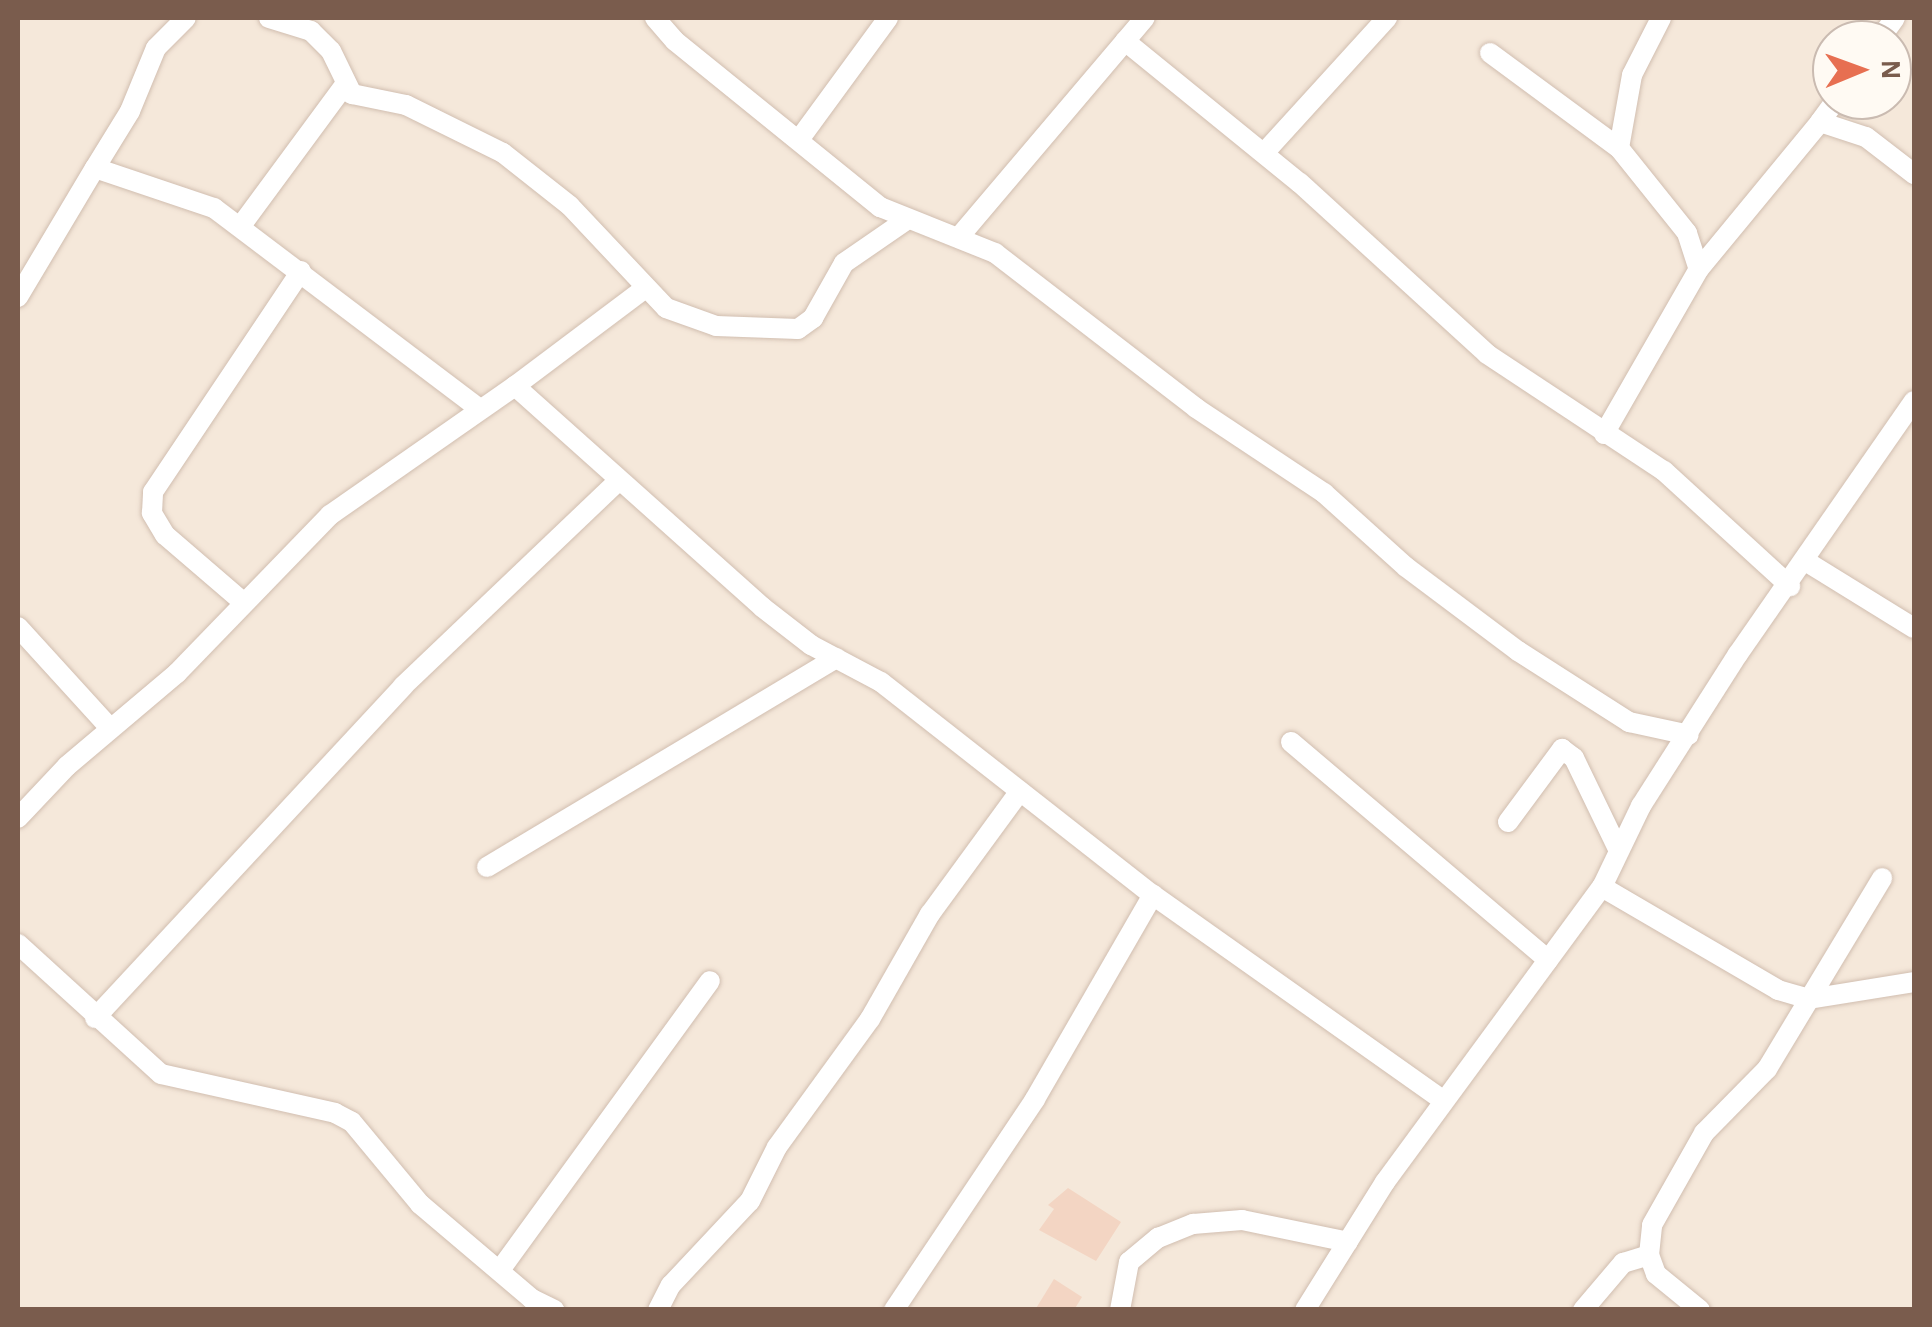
<!DOCTYPE html>
<style>
body{margin:0}
#map{position:relative;width:1932px;height:1327px;overflow:hidden;background:#fdf6ec;font-family:"Alegreya Sans",sans-serif}
div>[style]{position:absolute}
[style*='--x']{left:calc(var(--x)*1px);top:calc(var(--y)*1px);width:calc(var(--w)*1px);rotate:calc(var(--a)*1deg)}
.residential>*{inset:0;background:#f5e8da}
.building>*{inset:0;background:#f3d5c3}
.roads{filter:drop-shadow(0 0 2px #d1beb0) drop-shadow(0 0 2px #d1beb0)}
.minor>*{height:20px;margin:-10px;padding:0 10px;transform-origin:10px;border-radius:10px;background:#fff}
span{translate:-50% -50%;white-space:nowrap;text-align:center;line-height:1.15;-webkit-text-stroke:9px #fffaf3;paint-order:stroke}
.frame{position:absolute;inset:0;border:20px solid #7a5c4d;pointer-events:none}
.north{position:absolute;left:1812px;top:20px;width:100px;height:100px;box-sizing:border-box;background:#fffaf3;border:2px solid #cabbb1;border-radius:50%;rotate:89deg;font-size:28px;font-weight:700;line-height:40px;text-align:center;color:#7a5c4d}
.north::after{content:'';display:block;margin:auto;width:35px;height:45px;background:#e76f51;clip-path:polygon(50% 0,100% 100%,50% 72%,0 100%)}
</style>
<div id="map">
<div class="residential">
<i style="clip-path:polygon(evenodd,18px 18px,1914px 18px,1914px 1309px,18px 1309px,18px 18px,1832px 40px,1892px 40px,1892px 100px,1832px 100px,1832px 40px)"></i>
</div>
<div class="building">
<i style="clip-path:polygon(1068px 1188px,1121px 1222px,1096px 1261px,1039px 1230px,1054px 1209px,1048px 1205px)"></i>
<i style="clip-path:polygon(1054px 1279px,1082px 1297px,1074px 1310px,1035px 1310px)"></i>
</div>
<div class="roads">
<div class="minor">
<i style="--x:269;--y:18;--w:44;--a:17.2"></i>
<i style="--x:311;--y:31;--w:28;--a:45"></i>
<i style="--x:331;--y:51;--w:48;--a:64"></i>
<i style="--x:352;--y:94;--w:55;--a:11.5"></i>
<i style="--x:406;--y:105;--w:108;--a:26.3"></i>
<i style="--x:503;--y:153;--w:85;--a:38.3"></i>
<i style="--x:570;--y:206;--w:140;--a:46.7"></i>
<i style="--x:666;--y:308;--w:53;--a:19.8"></i>
<i style="--x:716;--y:326;--w:82;--a:2.1"></i>
<i style="--x:798;--y:329;--w:19;--a:-36"></i>
<i style="--x:813;--y:318;--w:63;--a:-60.6"></i>
<i style="--x:844;--y:263;--w:74;--a:-34.5"></i>
<i style="--x:655;--y:18;--w:30;--a:49"></i>
<i style="--x:675;--y:41;--w:264;--a:39"></i>
<i style="--x:880;--y:207;--w:124;--a:21.8"></i>
<i style="--x:995;--y:253;--w:254;--a:37.6"></i>
<i style="--x:1196;--y:408;--w:154;--a:33.6"></i>
<i style="--x:1324;--y:493;--w:110;--a:42.1"></i>
<i style="--x:1406;--y:567;--w:140;--a:36.9"></i>
<i style="--x:1518;--y:651;--w:132;--a:32.6"></i>
<i style="--x:1629;--y:722;--w:61;--a:12.2"></i>
<i style="--x:1879;--y:40;--w:27;--a:-54"></i>
<i style="--x:1125;--y:41;--w:225;--a:39.1"></i>
<i style="--x:1300;--y:183;--w:253;--a:42.4"></i>
<i style="--x:1487;--y:354;--w:212;--a:33.5"></i>
<i style="--x:1664;--y:471;--w:171;--a:42.4"></i>
<i style="--x:1490;--y:53;--w:160;--a:36.4"></i>
<i style="--x:1619;--y:148;--w:109;--a:51.3"></i>
<i style="--x:1687;--y:233;--w:38;--a:72"></i>
<i style="--x:1820;--y:122;--w:27;--a:-54"></i>
<i style="--x:801;--y:137;--w:147;--a:-53.8"></i>
<i style="--x:1619;--y:148;--w:74;--a:-79.9"></i>
<i style="--x:1632;--y:75;--w:64;--a:-63"></i>
<i style="--x:1264;--y:153;--w:183;--a:-47.7"></i>
<i style="--x:95;--y:168;--w:67;--a:-58.4"></i>
<i style="--x:130;--y:111;--w:68;--a:-67.6"></i>
<i style="--x:156;--y:48;--w:42;--a:-45"></i>
<i style="--x:240;--y:227;--w:175;--a:-53.6"></i>
<i style="--x:959;--y:237;--w:287;--a:-49.7"></i>
<i style="--x:18;--y:297;--w:150;--a:-59.2"></i>
<i style="--x:95;--y:168;--w:126;--a:18.6"></i>
<i style="--x:214;--y:208;--w:331;--a:37.1"></i>
<i style="--x:515;--y:386;--w:161;--a:-36.9"></i>
<i style="--x:1604;--y:434;--w:190;--a:-60.1"></i>
<i style="--x:1699;--y:269;--w:190;--a:-50.5"></i>
<i style="--x:1820;--y:122;--w:48;--a:18.1"></i>
<i style="--x:1866;--y:137;--w:61;--a:37.6"></i>
<i style="--x:1807;--y:562;--w:126;--a:31.7"></i>
<i style="--x:243;--y:602;--w:103;--a:-139.3"></i>
<i style="--x:165;--y:535;--w:26;--a:-121"></i>
<i style="--x:152;--y:513;--w:21;--a:-87"></i>
<i style="--x:153;--y:492;--w:266;--a:-56.2"></i>
<i style="--x:18;--y:627;--w:137;--a:47.7"></i>
<i style="--x:1291;--y:742;--w:337;--a:40.3"></i>
<i style="--x:18;--y:818;--w:71;--a:-46.7"></i>
<i style="--x:67;--y:766;--w:144;--a:-40.2"></i>
<i style="--x:177;--y:673;--w:220;--a:-45.9"></i>
<i style="--x:330;--y:515;--w:226;--a:-34.9"></i>
<i style="--x:515;--y:386;--w:331;--a:41.8"></i>
<i style="--x:762;--y:607;--w:62;--a:37.8"></i>
<i style="--x:811;--y:645;--w:79;--a:27.9"></i>
<i style="--x:881;--y:682;--w:345;--a:38.1"></i>
<i style="--x:1153;--y:895;--w:355;--a:35.3"></i>
<i style="--x:1508;--y:822;--w:91;--a:-53.5"></i>
<i style="--x:1562;--y:749;--w:15;--a:37"></i>
<i style="--x:1574;--y:758;--w:103;--a:64.2"></i>
<i style="--x:487;--y:867;--w:407;--a:-30.9"></i>
<i style="--x:1602;--y:887;--w:204;--a:30.3"></i>
<i style="--x:1778;--y:990;--w:32;--a:16"></i>
<i style="--x:1809;--y:999;--w:106;--a:-9.2"></i>
<i style="--x:18;--y:944;--w:193;--a:42.3"></i>
<i style="--x:161;--y:1074;--w:178;--a:12.6"></i>
<i style="--x:335;--y:1113;--w:19;--a:28"></i>
<i style="--x:352;--y:1122;--w:107;--a:50.3"></i>
<i style="--x:420;--y:1204;--w:147;--a:40.3"></i>
<i style="--x:532;--y:1299;--w:25;--a:26"></i>
<i style="--x:95;--y:1018;--w:453;--a:-47.1"></i>
<i style="--x:403;--y:686;--w:298;--a:-43.6"></i>
<i style="--x:500;--y:1270;--w:357;--a:-54"></i>
<i style="--x:658;--y:1310;--w:28;--a:-63"></i>
<i style="--x:671;--y:1285;--w:115;--a:-46.8"></i>
<i style="--x:750;--y:1201;--w:60;--a:-63.4"></i>
<i style="--x:777;--y:1147;--w:158;--a:-54"></i>
<i style="--x:870;--y:1019;--w:121;--a:-60.3"></i>
<i style="--x:930;--y:914;--w:152;--a:-53.8"></i>
<i style="--x:894;--y:1310;--w:254;--a:-56.2"></i>
<i style="--x:1035;--y:1099;--w:236;--a:-60"></i>
<i style="--x:1120;--y:1310;--w:49;--a:-79.4"></i>
<i style="--x:1129;--y:1262;--w:38;--a:-40"></i>
<i style="--x:1158;--y:1238;--w:38;--a:-22"></i>
<i style="--x:1193;--y:1224;--w:49;--a:-4.7"></i>
<i style="--x:1242;--y:1220;--w:108;--a:11.7"></i>
<i style="--x:1305;--y:1310;--w:151;--a:-58"></i>
<i style="--x:1385;--y:1182;--w:366;--a:-53.7"></i>
<i style="--x:1602;--y:887;--w:90;--a:-64.3"></i>
<i style="--x:1641;--y:806;--w:180;--a:-57.5"></i>
<i style="--x:1738;--y:654;--w:308;--a:-55.2"></i>
<i style="--x:1583;--y:1310;--w:62;--a:-49.6"></i>
<i style="--x:1623;--y:1263;--w:27;--a:-17"></i>
<i style="--x:1700;--y:1310;--w:57;--a:-140.7"></i>
<i style="--x:1656;--y:1274;--w:20;--a:-110"></i>
<i style="--x:1649;--y:1255;--w:30;--a:-84"></i>
<i style="--x:1652;--y:1225;--w:106;--a:-60.5"></i>
<i style="--x:1704;--y:1133;--w:90;--a:-45.5"></i>
<i style="--x:1767;--y:1069;--w:223;--a:-58.9"></i>
</div>
</div>
<div class="frame"></div>
<div class="north">N</div>
</div>
